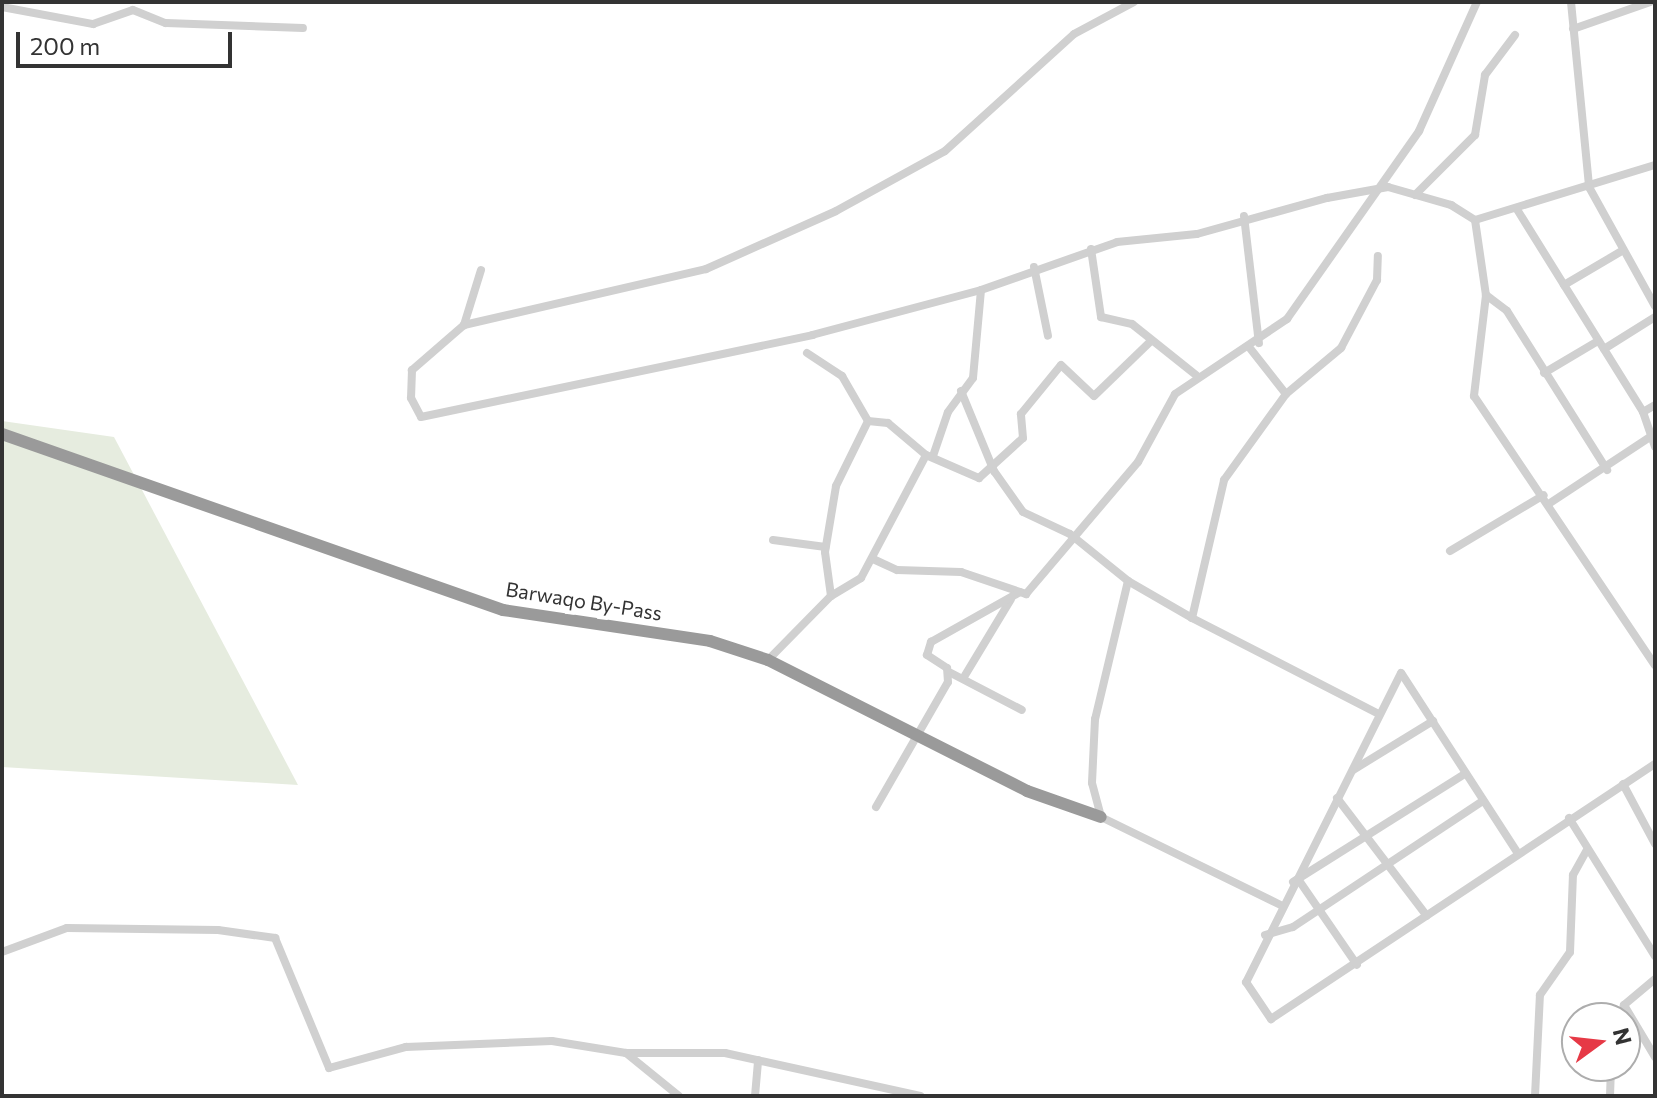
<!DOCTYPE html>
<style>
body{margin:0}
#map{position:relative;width:1657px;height:1098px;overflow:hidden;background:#fff;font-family:Commissioner,sans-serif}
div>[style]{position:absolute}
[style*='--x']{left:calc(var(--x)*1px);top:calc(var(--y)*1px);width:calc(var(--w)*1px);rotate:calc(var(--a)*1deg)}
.green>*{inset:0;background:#e6ecdf}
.minor>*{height:8px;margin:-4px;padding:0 4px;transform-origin:4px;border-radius:4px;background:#d0d0d0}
.highway>*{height:12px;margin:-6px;padding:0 6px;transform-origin:6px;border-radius:6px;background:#9a9a9a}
span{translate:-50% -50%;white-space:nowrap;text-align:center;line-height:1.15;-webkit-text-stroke:8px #fff;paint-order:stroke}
.street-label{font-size:20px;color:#333}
.frame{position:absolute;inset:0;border:4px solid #333;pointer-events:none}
.north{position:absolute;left:1561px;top:1002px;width:80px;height:80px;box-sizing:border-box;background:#fff;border:2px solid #adadad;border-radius:50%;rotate:75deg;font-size:22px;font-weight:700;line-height:32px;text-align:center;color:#333}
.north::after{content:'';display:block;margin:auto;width:28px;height:36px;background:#e63946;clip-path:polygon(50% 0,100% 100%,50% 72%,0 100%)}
.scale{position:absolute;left:16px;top:32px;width:216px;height:36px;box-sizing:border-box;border:4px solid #333;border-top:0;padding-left:10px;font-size:24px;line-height:28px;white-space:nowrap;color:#333;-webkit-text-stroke:6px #fff;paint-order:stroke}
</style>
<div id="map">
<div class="green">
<i style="clip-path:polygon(2px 421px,114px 437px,298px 785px,2px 767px)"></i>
</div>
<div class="minor">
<i style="--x:1571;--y:2;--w:186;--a:84.4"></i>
<i style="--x:1589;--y:187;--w:136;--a:61"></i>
<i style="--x:2;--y:7;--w:93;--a:10.6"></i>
<i style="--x:93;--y:24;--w:42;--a:-19.3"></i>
<i style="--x:133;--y:10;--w:35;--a:22"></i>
<i style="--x:166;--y:23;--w:137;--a:2.1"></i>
<i style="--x:1573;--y:29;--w:82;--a:-19.3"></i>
<i style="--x:1415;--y:195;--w:85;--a:-45"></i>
<i style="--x:1475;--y:135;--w:61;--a:-80.5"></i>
<i style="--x:1485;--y:75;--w:50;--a:-53.1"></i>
<i style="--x:1518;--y:211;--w:237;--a:58.1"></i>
<i style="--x:1643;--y:412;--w:37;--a:71"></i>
<i style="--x:1244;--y:216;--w:128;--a:83.3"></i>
<i style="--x:1475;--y:220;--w:76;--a:81.7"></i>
<i style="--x:1486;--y:295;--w:102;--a:96.8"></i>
<i style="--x:1474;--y:396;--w:324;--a:56.1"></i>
<i style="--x:1091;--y:249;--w:69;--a:81.6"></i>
<i style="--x:1101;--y:317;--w:32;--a:13"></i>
<i style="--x:1132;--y:324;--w:82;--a:38.6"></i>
<i style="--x:1034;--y:267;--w:70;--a:78.5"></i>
<i style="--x:481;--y:270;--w:58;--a:107.2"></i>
<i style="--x:464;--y:325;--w:69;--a:139.1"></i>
<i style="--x:412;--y:370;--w:28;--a:92"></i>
<i style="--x:411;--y:398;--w:21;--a:62"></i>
<i style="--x:421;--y:417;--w:400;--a:-11.8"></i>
<i style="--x:812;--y:335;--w:175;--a:-14.9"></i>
<i style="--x:981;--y:290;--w:144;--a:-19.4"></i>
<i style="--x:1117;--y:242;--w:80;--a:-5.7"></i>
<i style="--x:1197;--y:234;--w:135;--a:-15.5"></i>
<i style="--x:1327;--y:198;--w:62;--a:-10.2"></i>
<i style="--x:1388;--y:187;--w:66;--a:15.9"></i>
<i style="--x:1451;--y:205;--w:28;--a:32"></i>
<i style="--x:1475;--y:220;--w:188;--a:-17"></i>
<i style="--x:1564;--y:285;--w:65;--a:-30.5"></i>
<i style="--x:1486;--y:295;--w:26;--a:37"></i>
<i style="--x:1507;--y:311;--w:188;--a:57.8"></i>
<i style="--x:464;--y:325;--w:248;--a:-13"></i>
<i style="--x:706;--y:269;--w:142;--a:-24"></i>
<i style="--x:836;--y:211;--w:124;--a:-28.8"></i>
<i style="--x:945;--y:151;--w:174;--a:-42.2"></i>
<i style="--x:1074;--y:34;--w:68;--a:-28.1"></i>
<i style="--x:1249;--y:347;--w:60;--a:51.8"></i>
<i style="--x:1604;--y:349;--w:60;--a:-32.1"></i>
<i style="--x:807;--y:353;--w:42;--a:33.3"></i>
<i style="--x:842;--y:376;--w:52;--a:60"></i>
<i style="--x:868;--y:421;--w:20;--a:6"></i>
<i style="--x:888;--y:423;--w:50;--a:40.1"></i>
<i style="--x:926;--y:455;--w:58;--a:23.5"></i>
<i style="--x:979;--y:478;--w:59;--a:-42.3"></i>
<i style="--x:1023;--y:438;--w:24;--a:-95"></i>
<i style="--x:1021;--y:414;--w:63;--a:-50.8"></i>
<i style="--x:1061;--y:365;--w:45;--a:43.2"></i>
<i style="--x:1094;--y:396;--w:79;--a:-44"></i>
<i style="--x:1544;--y:373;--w:63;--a:-30.7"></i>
<i style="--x:961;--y:391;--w:87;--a:67.6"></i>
<i style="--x:994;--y:471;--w:50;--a:54.7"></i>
<i style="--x:1023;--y:512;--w:52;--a:25.1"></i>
<i style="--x:1070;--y:534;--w:75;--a:39"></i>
<i style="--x:1128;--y:581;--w:74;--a:30"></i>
<i style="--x:1192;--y:618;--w:210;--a:27.2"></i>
<i style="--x:1643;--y:412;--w:14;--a:-30"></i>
<i style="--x:933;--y:456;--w:46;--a:-71.2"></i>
<i style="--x:948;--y:412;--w:42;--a:-53.7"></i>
<i style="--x:973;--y:378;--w:88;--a:-84.8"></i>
<i style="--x:1550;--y:503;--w:120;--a:-33.4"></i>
<i style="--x:773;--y:540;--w:53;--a:7.5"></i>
<i style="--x:1450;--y:551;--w:109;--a:-30.8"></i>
<i style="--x:873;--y:559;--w:26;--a:25"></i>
<i style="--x:897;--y:570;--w:64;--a:1.8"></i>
<i style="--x:961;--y:572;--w:69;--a:18.7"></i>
<i style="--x:1026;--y:594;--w:173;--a:-49.7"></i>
<i style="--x:1138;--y:462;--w:77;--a:-61.4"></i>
<i style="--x:1175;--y:394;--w:135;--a:-33.8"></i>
<i style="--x:1287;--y:319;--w:230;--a:-54.9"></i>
<i style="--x:1419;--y:131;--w:141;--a:-65.8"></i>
<i style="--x:1128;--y:581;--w:142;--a:103.4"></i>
<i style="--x:1095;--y:719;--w:64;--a:92.7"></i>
<i style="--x:1092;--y:783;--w:35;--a:75"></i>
<i style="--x:1101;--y:817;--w:200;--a:26.1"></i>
<i style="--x:831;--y:596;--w:44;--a:-97.8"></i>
<i style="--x:825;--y:552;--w:67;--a:-80.5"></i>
<i style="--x:836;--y:486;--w:72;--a:-63.8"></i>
<i style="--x:1192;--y:618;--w:142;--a:-76.9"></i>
<i style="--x:1224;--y:480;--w:106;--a:-54.2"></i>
<i style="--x:1286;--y:394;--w:72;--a:-39.9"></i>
<i style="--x:1341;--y:348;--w:77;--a:-62.1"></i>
<i style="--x:1377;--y:280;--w:24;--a:-88"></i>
<i style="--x:768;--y:660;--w:90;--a:-45.5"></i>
<i style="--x:831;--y:596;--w:35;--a:-31"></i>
<i style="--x:861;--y:578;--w:139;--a:-62.1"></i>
<i style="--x:949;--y:672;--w:82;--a:27.5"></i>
<i style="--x:964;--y:677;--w:91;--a:-58.9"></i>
<i style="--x:1353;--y:770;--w:94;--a:-31.5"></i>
<i style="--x:1623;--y:784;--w:68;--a:61.9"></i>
<i style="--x:1337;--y:798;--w:148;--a:52.7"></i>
<i style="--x:876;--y:807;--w:144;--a:-60.1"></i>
<i style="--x:948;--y:682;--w:14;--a:-94"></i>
<i style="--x:947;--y:668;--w:24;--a:-147"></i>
<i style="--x:927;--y:655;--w:14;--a:-73"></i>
<i style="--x:931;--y:642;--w:102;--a:-29.3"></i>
<i style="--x:1569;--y:818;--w:163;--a:58.1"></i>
<i style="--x:1517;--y:852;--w:213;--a:-122.9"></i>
<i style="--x:1401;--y:673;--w:346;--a:116.6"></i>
<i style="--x:1246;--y:982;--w:45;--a:56"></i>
<i style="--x:1271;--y:1019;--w:461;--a:-33.6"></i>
<i style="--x:1298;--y:879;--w:104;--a:55.5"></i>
<i style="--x:1293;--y:882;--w:204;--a:-32.2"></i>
<i style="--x:1265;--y:935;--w:29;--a:-16"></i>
<i style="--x:1293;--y:927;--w:228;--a:-33.6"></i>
<i style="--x:2;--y:952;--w:69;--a:-20.3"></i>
<i style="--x:67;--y:928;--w:151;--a:0.8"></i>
<i style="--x:218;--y:930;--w:58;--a:8"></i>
<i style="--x:275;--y:938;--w:141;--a:67.4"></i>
<i style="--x:329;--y:1068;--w:80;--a:-15.3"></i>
<i style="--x:406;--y:1047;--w:146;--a:-2.4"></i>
<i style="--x:552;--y:1041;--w:75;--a:9.2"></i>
<i style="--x:626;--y:1053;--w:99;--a:0"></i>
<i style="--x:725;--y:1053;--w:200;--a:12.4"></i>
<i style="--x:1624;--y:1005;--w:61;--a:59.2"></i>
<i style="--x:1621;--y:1018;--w:13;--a:-77"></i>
<i style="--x:1624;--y:1005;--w:40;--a:-40"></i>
<i style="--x:626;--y:1053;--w:68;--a:39.1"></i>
<i style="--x:755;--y:1096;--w:36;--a:-85"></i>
<i style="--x:1535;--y:1096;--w:101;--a:-87.2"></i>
<i style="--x:1540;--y:995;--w:52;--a:-55.1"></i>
<i style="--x:1570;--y:952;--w:77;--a:-87.8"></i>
<i style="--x:1573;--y:875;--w:29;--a:-61"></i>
<i style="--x:1610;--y:1096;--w:30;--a:-88"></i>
</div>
<div class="highway">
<i style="--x:2;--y:434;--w:531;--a:19.36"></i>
<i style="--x:503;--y:610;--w:209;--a:8.5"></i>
<i style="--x:710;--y:641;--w:61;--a:18.1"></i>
<i style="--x:768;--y:660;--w:290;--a:26.8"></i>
<i style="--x:1027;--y:791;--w:78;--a:19.4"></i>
</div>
<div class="street-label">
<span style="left:584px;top:601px;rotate:9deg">Barwaqo By-Pass</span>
</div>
<div class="frame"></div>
<div class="north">N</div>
<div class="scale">200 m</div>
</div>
